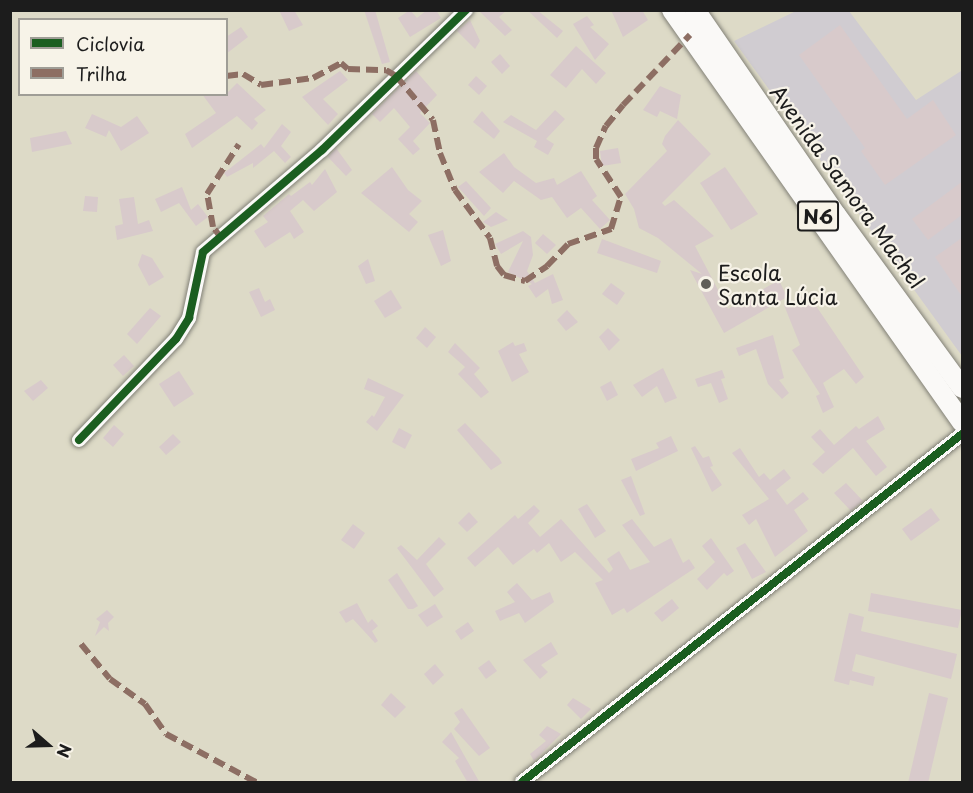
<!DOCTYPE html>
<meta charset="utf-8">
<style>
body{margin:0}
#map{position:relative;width:973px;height:793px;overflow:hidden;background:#dddac7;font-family:"Playpen Sans",sans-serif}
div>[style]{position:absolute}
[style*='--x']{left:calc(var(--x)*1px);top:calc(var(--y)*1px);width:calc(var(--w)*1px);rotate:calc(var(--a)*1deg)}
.industrial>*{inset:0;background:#d0ccd1}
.building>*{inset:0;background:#d8cacb}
.roads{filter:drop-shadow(0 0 2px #828177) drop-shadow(0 0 2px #828177)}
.minor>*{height:14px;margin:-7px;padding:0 7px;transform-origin:7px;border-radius:7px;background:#faf9f7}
.highway>*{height:20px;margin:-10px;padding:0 10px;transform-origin:10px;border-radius:10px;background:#faf9f7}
.quiet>*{height:6px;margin-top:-3px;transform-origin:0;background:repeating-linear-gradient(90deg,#8d6e63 0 12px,transparent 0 18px)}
.cycleway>*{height:8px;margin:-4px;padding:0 4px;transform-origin:4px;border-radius:4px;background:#1b5e20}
.dots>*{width:16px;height:16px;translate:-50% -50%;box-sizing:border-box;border:3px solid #f7f3e8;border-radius:50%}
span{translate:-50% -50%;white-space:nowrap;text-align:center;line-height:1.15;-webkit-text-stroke:4.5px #f7f3e8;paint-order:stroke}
.shield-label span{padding:2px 4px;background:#f7f3e8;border:2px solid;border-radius:4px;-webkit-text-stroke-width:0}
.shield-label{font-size:20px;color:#1c1c1c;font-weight:700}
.street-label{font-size:21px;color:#1c1c1c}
.poi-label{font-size:21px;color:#1c1c1c}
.left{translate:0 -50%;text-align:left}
.frame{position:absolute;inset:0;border:12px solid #1c1c1c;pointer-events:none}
.legend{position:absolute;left:18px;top:18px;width:210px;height:78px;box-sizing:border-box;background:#f7f3e8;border:2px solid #9f9d96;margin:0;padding:8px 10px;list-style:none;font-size:18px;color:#1c1c1c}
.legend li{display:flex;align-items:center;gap:12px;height:30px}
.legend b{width:30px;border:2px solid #9f9d96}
.north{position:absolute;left:18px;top:715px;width:60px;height:60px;-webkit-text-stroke:4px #f7f3e8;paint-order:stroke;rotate:110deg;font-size:16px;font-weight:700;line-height:24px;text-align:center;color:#1c1c1c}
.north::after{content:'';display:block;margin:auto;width:21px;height:27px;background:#1c1c1c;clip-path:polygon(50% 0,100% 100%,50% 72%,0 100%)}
</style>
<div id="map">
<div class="industrial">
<i style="clip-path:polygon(796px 11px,849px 11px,916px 100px,961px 71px,962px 73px,962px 356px,734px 41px)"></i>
</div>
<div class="building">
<i style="clip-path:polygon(279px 10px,294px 10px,303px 25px,289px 31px)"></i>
<i style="clip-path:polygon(364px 10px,375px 10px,390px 62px,382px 64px)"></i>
<i style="clip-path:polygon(410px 10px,417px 18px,427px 10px,436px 10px,441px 18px,410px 37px,398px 18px)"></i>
<i style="clip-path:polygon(478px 10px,507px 10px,499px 17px,512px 30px,505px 36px)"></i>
<i style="clip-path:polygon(527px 10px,537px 10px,563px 31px,557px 38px)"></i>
<i style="clip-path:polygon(611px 10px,642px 10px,648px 20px,623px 37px)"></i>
<i style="clip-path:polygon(587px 16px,594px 25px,590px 27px,609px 44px,595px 60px,573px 24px)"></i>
<i style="clip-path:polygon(470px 20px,480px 41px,475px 49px,457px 31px)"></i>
<i style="clip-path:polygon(840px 25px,907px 119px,933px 100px,956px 135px,885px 185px,861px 151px,865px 148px,799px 55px)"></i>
<i style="clip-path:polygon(241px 27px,248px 37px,226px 54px,226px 37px)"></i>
<i style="clip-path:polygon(576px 46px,606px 73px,596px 84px,582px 69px,566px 88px,550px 75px)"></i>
<i style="clip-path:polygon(500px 54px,510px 66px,502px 74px,491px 62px)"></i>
<i style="clip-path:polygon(340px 71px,348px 80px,323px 99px,338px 114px,328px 125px,302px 97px)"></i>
<i style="clip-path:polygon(416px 71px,437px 95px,420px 113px,430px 123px,413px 141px,420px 149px,413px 155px,398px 139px,410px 127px,394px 108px,380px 122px,372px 114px)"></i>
<i style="clip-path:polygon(476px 76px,487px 86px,479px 95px,468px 85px)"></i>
<i style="clip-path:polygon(237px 83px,266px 110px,254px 119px,258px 123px,252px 130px,237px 116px,192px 148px,185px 134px,216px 113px,202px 94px,226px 94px)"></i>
<i style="clip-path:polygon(660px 86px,681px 95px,677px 119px,660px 111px,657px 117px,643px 110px)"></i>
<i style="clip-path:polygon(555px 110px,565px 119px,546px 139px,554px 144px,548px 155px,534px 147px,537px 141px,503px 122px,511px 115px,536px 130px)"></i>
<i style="clip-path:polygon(482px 111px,500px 131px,494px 139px,473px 122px)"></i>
<i style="clip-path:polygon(92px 114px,121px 127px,137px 116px,149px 133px,121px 151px,109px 130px,106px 137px,85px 128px)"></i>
<i style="clip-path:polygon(678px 120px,711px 154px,662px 203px,665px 206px,674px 200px,714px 236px,695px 246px,728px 309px,779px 280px,787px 297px,724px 333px,690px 270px,702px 274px,658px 238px,639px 228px,634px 209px,625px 194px,667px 151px,662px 144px,665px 136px)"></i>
<i style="clip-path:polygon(282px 124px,291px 132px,281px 146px,291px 157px,285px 163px,274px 151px,253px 168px,253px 163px,227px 177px,224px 173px,261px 144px,264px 148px)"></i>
<i style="clip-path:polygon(66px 131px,72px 144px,32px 152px,30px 138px)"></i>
<i style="clip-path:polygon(336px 148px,352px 170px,346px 176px,328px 157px)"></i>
<i style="clip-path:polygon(618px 148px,621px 163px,602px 166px,600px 151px)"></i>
<i style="clip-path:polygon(504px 153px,514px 167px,536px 183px,554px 178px,557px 185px,581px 171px,597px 196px,592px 200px,610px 220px,600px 229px,581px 208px,567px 218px,552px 197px,541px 200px,514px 181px,503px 193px,479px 172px)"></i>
<i style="clip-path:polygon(392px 167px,408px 190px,422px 201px,409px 214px,418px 222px,409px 232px,361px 193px)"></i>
<i style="clip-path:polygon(725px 167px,758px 214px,731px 230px,700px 183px)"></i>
<i style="clip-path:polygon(325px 169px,337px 192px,314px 211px,303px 200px,290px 211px,304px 232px,294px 239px,290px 232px,265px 248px,254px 231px,268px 222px,263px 216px,289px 194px,291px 196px,310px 182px,312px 185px)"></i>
<i style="clip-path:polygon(466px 181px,491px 208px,484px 216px,458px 187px)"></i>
<i style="clip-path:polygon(963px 181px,963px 214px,928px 240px,912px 219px)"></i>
<i style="clip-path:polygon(182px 187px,191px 210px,198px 204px,208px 217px,196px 226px,179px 203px,161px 212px,155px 199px)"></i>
<i style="clip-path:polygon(85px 196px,98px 197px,97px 212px,83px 211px)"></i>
<i style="clip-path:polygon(134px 197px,138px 224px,149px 220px,153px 231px,117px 240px,115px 226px,123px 224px,119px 199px)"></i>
<i style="clip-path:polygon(496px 212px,508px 220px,491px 227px,483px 222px)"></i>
<i style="clip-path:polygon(443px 230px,451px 261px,441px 266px,428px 235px)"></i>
<i style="clip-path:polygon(523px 231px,531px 237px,533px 255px,527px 271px,535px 283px,553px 274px,563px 300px,552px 304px,548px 289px,536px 298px,528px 286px,532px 284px,508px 272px,523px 241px,501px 254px,495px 244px)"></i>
<i style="clip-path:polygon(543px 234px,556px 245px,547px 254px,535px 243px)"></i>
<i style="clip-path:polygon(963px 237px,963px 298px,935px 257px)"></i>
<i style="clip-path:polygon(602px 239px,661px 261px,657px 273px,597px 253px)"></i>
<i style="clip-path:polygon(142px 254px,152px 258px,164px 277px,149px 286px,138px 265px)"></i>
<i style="clip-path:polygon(368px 259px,375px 281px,366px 284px,358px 266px)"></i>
<i style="clip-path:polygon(611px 283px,625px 293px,617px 305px,602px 294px)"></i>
<i style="clip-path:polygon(259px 288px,265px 302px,270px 299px,275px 310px,261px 317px,249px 292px)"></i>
<i style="clip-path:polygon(391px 290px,402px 308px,385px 318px,374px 301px)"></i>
<i style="clip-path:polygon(808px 294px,864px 377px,856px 384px,844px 369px,823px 383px,834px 407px,823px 413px,816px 396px,820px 394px,792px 350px,800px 345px,784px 305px)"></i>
<i style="clip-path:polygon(150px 308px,161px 316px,137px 344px,127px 334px)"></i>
<i style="clip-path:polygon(567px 310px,578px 322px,566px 331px,557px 320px)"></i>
<i style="clip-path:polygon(425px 327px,436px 337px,427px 348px,416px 338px)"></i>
<i style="clip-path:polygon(608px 328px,620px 340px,609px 351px,599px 337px)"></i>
<i style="clip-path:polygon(773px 335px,784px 378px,779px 380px,789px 393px,782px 399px,768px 384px,756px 349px,739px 356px,736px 348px)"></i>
<i style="clip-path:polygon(513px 342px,515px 346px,524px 343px,527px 351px,519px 354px,529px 372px,512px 382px,498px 351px)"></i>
<i style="clip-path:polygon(455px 343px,480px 368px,474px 374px,489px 392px,481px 398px,458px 374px,465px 367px,448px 352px)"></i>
<i style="clip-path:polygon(124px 355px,134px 366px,123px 376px,113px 365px)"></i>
<i style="clip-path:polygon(663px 368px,677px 398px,665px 403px,657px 386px,642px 397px,633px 385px)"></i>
<i style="clip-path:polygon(722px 370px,725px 378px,721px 379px,728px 399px,719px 403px,711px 383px,698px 387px,695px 379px)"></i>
<i style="clip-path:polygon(179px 371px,194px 394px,174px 407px,159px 384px)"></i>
<i style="clip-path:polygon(368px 378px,404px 395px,377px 431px,366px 422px,372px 415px,374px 417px,385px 397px,364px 389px)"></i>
<i style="clip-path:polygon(41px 380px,48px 388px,33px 401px,24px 391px)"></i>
<i style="clip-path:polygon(611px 381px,618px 395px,607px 401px,600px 387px)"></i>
<i style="clip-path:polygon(878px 416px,885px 429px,866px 441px,887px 467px,876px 476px,853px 448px,823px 474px,812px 464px,825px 452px,811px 437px,820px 429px,834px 445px,856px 426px,859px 429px)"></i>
<i style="clip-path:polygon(465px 423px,499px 458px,502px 463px,491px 470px,457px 430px)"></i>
<i style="clip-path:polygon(114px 425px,124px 434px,113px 447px,103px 438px)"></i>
<i style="clip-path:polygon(399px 428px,412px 435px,405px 449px,392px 442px)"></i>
<i style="clip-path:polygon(173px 434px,181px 442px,166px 455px,159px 447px)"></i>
<i style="clip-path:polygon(671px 436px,678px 451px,636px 471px,631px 459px,659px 448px,656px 443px)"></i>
<i style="clip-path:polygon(695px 446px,703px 458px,709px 456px,713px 466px,710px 467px,722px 485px,712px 492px,691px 448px)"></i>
<i style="clip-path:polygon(740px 448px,759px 477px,764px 473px,770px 480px,784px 469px,791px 478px,776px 490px,787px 505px,803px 492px,809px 499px,794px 510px,808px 531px,775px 557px,756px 519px,749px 525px,742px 515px,769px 499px,732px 453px)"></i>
<i style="clip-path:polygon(631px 476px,645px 514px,640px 516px,621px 480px)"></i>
<i style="clip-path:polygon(846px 483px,863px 501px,851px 511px,834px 493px)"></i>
<i style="clip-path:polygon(587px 504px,606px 531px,595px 538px,578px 509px)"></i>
<i style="clip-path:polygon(534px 505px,540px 511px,528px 523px,540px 537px,561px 519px,609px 573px,613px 569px,607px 559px,619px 551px,630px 570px,650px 562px,622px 525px,632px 519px,654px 547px,671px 538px,683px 563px,689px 559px,695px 568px,627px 613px,624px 608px,612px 615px,595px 583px,603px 580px,575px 552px,561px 562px,549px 543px,537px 553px,534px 549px,513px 565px,498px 547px,475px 567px,467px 558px,515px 515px,518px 519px)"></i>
<i style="clip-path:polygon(931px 508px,940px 520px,911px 541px,902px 529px)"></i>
<i style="clip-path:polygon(469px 512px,478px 522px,467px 532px,458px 523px)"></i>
<i style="clip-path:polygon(353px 524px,365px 533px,354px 549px,341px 540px)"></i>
<i style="clip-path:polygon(439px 537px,446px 544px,426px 564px,444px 589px,434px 597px,397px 548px,401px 545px,417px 560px)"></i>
<i style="clip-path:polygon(711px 538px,734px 571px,727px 576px,724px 573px,707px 590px,697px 579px,715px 562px,702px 546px)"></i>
<i style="clip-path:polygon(745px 543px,766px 572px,752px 579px,736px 548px)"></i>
<i style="clip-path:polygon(397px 573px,418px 606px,413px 609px,408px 609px,388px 580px)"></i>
<i style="clip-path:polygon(517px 583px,532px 600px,550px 592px,554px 602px,525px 623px,519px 613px,500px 621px,495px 611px,515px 602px,507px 592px)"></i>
<i style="clip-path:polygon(871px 593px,962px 610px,958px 628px,868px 611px)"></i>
<i style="clip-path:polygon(672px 599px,679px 608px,662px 622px,654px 613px)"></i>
<i style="clip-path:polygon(357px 603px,368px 623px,372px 619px,378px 626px,372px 631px,378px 641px,375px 643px,353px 619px,346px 623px,339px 612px)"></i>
<i style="clip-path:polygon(435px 604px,443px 617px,427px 627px,418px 615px)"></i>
<i style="clip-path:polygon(107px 610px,114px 617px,108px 623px,109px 631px,104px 627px,95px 636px,100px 622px,96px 619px)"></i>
<i style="clip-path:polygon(849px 613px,864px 617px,861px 631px,957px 654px,951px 679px,856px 654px,852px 671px,875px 677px,873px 686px,850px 680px,849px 685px,834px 681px)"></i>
<i style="clip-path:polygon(468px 622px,474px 631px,461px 640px,455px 631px)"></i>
<i style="clip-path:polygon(551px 642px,558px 654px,541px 665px,548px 672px,540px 679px,523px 660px)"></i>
<i style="clip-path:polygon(489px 660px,497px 671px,486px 679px,478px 668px)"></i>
<i style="clip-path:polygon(435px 664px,444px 675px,433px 685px,424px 674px)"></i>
<i style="clip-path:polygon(391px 693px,406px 707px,395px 718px,381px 705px)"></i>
<i style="clip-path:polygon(929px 693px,948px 698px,928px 783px,908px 783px)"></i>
<i style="clip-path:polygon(573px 698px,591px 709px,581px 719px,567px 705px)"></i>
<i style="clip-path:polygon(462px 708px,490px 748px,479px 756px,454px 729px,460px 722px,454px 713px)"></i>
<i style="clip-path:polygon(547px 726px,561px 734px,534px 761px,530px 754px,546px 741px,539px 735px)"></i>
<i style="clip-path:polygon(451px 732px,464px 755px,480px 783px,468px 783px,455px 761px,459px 758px,442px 742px)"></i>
</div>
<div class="roads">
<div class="minor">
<i style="--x:79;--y:440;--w:140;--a:-46.2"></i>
<i style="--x:176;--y:339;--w:25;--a:-58"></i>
<i style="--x:189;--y:318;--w:67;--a:-78"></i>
<i style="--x:203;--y:252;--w:157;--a:-40.6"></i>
<i style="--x:322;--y:150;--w:201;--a:-44.2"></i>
<i style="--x:522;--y:782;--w:561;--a:-38.34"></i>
</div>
<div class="highway">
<i style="--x:672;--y:10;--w:504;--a:54.86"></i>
<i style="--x:695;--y:10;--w:249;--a:55.5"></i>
<i style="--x:836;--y:215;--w:214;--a:53.9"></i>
</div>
</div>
<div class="quiet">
<i style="--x:226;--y:76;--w:17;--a:-7"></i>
<i style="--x:243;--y:74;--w:21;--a:31"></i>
<i style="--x:261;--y:85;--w:52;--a:-7.7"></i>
<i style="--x:313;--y:78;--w:32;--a:-28"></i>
<i style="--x:341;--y:63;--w:9;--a:41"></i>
<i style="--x:348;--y:69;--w:38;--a:2"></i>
<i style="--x:386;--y:70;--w:12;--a:31"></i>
<i style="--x:396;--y:76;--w:57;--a:49.9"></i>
<i style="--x:433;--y:120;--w:34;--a:78"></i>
<i style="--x:440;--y:153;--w:40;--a:68"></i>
<i style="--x:455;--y:190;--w:59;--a:53.9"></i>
<i style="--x:490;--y:238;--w:29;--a:76"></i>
<i style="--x:497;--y:266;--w:11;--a:52"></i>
<i style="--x:504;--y:275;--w:22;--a:16"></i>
<i style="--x:525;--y:281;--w:27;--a:-34"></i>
<i style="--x:547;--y:266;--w:30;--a:-46"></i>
<i style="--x:568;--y:244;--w:46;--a:-19.2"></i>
<i style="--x:611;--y:229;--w:34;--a:-73"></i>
<i style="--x:621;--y:197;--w:45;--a:-123.3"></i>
<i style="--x:596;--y:159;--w:11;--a:-90"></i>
<i style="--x:596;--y:148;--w:24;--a:-66"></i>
<i style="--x:606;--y:126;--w:27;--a:-51"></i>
<i style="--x:623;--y:105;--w:97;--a:-46.3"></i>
<i style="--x:222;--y:239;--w:15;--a:-127"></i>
<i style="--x:213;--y:227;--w:34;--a:-100"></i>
<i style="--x:207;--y:194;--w:59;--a:-57.4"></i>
<i style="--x:81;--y:644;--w:45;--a:50.4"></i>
<i style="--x:110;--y:679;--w:43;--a:35.5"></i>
<i style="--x:145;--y:704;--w:37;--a:55"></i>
<i style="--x:166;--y:734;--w:102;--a:28.1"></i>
</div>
<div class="cycleway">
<i style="--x:79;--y:440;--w:140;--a:-46.2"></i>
<i style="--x:176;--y:339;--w:25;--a:-58"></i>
<i style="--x:189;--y:318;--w:67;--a:-78"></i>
<i style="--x:203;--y:252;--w:157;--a:-40.6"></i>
<i style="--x:322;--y:150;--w:201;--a:-44.2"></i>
<i style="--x:522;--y:782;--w:561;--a:-38.34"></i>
</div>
<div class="dots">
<i style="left:706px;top:284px;background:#605e58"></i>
</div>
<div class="shield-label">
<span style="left:818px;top:216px">N6</span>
</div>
<div class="street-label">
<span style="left:848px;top:186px;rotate:54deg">Avenida Samora Machel</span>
</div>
<div class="poi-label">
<span class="left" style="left:718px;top:284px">Escola<br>Santa Lúcia</span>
</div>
<div class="frame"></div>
<ul class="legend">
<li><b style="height:8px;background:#1b5e20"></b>Ciclovia</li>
<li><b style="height:8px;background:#8d6e63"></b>Trilha</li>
</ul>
<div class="north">N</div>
</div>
